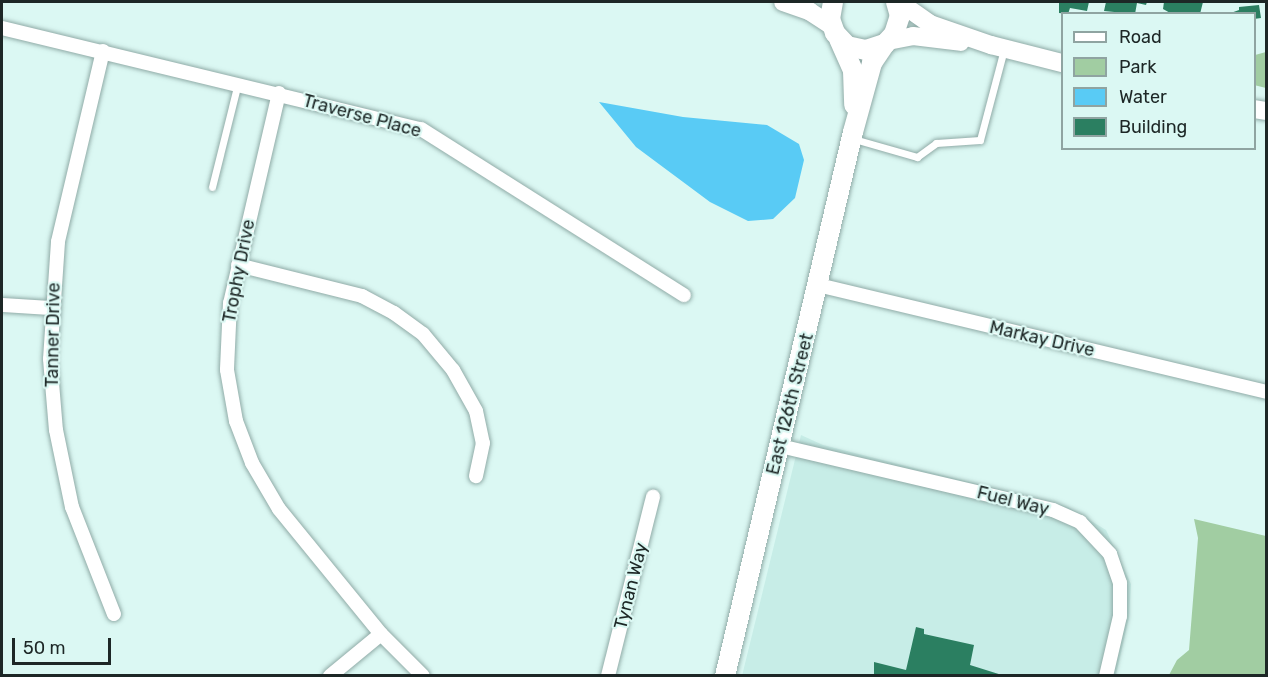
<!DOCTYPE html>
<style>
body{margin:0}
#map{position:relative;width:1268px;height:677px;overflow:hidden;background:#dbf8f3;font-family:Rubik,sans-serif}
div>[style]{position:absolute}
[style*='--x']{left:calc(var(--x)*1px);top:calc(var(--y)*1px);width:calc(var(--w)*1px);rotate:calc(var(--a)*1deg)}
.built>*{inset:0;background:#c7ede7}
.green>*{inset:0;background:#a1cda2}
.water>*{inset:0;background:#59cbf5}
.building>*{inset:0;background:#2b7f61}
.roads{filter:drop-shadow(0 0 2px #90aba7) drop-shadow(0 0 2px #90aba7)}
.service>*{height:7px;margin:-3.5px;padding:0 3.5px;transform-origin:3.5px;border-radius:3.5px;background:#fff}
.minor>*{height:14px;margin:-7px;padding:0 7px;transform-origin:7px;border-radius:7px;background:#fff}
.tertiary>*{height:18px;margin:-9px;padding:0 9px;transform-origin:9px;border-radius:9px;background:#fff}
.secondary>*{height:20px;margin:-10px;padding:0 10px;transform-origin:10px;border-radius:10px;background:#fff}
span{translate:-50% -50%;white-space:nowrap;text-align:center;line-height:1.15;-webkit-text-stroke:4.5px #dbf8f3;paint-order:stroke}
.street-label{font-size:18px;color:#1d2726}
.frame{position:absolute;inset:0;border:3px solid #1d2726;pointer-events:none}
.legend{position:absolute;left:1061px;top:12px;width:195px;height:138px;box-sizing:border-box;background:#dbf8f3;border:2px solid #8fa4a1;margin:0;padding:8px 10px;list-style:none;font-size:18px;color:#1d2726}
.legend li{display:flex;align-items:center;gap:12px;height:30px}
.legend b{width:30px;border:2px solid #8fa4a1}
.scale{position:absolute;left:12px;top:638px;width:99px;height:27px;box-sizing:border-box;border:3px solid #1d2726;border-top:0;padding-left:8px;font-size:18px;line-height:21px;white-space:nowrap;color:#1d2726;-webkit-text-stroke:4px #dbf8f3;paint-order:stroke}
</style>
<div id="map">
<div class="built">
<i style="clip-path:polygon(801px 435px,823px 445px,1068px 507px,1106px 530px,1131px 584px,1129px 617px,1116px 675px,742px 676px)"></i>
</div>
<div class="green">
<i style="clip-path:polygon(1266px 52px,1266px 88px,1254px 85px,1255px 55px)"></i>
<i style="clip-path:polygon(1194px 519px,1266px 536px,1266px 675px,1169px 675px,1177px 660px,1189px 650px,1198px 538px)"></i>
</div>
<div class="water">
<i style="clip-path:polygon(599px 102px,683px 117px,767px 125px,799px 144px,804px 160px,795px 198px,773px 219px,748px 221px,710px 202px,636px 147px)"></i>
</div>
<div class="building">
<i style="clip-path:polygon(1059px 2px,1089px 2px,1087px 11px,1070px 8px,1068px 14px,1059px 13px)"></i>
<i style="clip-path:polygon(1106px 2px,1147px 2px,1146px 5px,1137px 3px,1135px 14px,1104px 11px)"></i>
<i style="clip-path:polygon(1164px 2px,1203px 2px,1200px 14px,1172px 14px,1163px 9px)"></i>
<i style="clip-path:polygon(1259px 5px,1261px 18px,1254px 19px,1254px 14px,1228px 14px,1239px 10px,1239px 7px)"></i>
<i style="clip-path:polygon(916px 627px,924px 629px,924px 634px,974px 645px,970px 665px,1005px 676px,874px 676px,874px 662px,906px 670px)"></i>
</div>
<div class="roads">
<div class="service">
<i style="--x:854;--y:139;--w:66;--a:15.9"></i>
<i style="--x:917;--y:157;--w:24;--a:-36"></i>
<i style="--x:936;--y:143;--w:44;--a:-3.9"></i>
<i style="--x:980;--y:140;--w:94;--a:-75.2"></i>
<i style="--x:212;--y:187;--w:107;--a:-76"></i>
</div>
<div class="minor">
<i style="--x:2;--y:28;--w:431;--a:13.6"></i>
<i style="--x:421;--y:129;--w:311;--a:32.3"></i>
<i style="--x:103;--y:51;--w:196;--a:103.3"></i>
<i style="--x:58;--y:242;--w:117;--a:93.9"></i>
<i style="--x:50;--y:359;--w:71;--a:85.2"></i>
<i style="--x:56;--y:430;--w:79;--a:78.3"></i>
<i style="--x:72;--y:507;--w:115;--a:68.6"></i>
<i style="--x:279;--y:93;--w:216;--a:103.1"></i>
<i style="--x:230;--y:303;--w:67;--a:92.6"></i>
<i style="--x:227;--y:370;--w:52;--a:80"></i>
<i style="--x:236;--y:421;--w:45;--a:69.1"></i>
<i style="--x:252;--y:463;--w:53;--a:59.6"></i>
<i style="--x:279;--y:509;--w:161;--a:50.8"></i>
<i style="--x:381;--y:634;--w:59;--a:45"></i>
<i style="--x:238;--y:265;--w:128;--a:14"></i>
<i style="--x:362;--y:296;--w:36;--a:28"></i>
<i style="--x:394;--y:313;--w:36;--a:36"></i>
<i style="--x:423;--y:334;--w:47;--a:50.2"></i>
<i style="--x:453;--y:370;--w:47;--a:60.7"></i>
<i style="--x:476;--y:411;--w:33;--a:78"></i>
<i style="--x:483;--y:443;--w:34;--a:102"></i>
<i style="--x:818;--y:285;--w:461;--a:13.4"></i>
<i style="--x:2;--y:305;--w:49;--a:3.5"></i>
<i style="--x:780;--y:446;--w:280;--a:13.2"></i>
<i style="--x:1053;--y:510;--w:30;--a:24"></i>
<i style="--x:1080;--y:522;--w:44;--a:46.8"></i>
<i style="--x:1110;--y:554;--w:31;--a:71"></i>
<i style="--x:1120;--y:583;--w:33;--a:90"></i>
<i style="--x:1120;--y:616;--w:62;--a:103.1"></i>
<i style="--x:330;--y:676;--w:66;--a:-39.5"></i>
<i style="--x:608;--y:676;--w:185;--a:-75.9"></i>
</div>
<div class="tertiary">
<i style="--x:783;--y:2;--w:28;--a:19"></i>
<i style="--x:809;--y:11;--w:27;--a:33"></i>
<i style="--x:899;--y:2;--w:38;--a:35"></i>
<i style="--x:930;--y:24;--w:65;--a:19"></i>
<i style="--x:991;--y:45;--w:73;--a:14.2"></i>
<i style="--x:888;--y:41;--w:25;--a:-11"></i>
<i style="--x:913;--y:36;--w:48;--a:7.1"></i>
<i style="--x:1254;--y:109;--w:12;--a:9"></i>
</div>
<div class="secondary">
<i style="--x:833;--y:2;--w:17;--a:100"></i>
<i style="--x:830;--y:19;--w:15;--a:70"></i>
<i style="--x:835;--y:33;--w:18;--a:47"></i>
<i style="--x:847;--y:46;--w:19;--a:12"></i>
<i style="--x:866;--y:50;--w:20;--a:-18"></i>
<i style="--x:885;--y:44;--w:13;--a:-48"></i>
<i style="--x:894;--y:34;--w:19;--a:-72"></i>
<i style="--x:900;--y:16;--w:15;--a:-106"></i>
<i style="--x:839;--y:39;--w:35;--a:66"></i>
<i style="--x:853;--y:71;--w:34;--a:88"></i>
<i style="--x:725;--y:676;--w:559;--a:-76.76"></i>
<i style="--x:853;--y:132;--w:72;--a:-74.6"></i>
<i style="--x:872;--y:63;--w:23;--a:-56"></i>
</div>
</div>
<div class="street-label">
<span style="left:362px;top:116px;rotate:15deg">Traverse Place</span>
<span style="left:239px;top:271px;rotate:-79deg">Trophy Drive</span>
<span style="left:53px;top:335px;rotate:-89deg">Tanner Drive</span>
<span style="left:1042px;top:339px;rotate:13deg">Markay Drive</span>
<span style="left:790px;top:404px;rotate:-76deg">East 126th Street</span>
<span style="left:1013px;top:501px;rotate:14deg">Fuel Way</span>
<span style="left:631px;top:586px;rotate:-76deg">Tynan Way</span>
</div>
<div class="frame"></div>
<ul class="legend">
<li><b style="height:8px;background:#fff"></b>Road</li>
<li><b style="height:16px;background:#a1cda2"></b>Park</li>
<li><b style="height:16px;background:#59cbf5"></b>Water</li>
<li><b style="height:16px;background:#2b7f61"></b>Building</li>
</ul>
<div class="scale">50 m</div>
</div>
